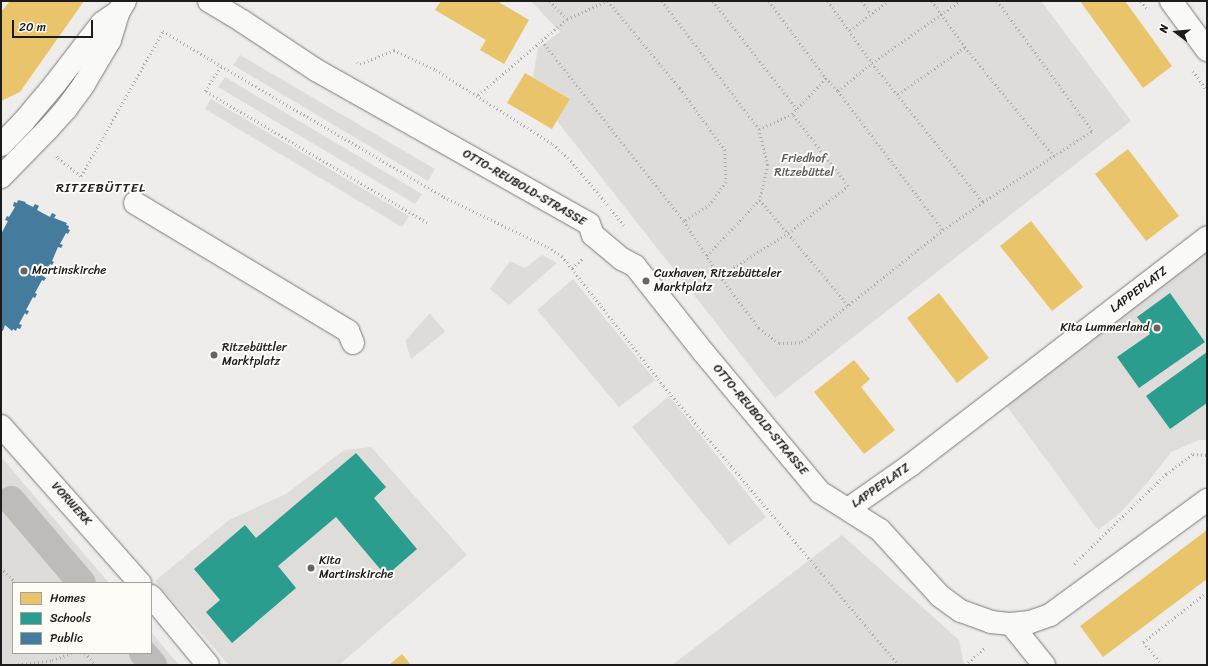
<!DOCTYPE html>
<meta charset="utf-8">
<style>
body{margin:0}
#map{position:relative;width:1208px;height:666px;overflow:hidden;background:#efedeb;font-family:Sriracha,sans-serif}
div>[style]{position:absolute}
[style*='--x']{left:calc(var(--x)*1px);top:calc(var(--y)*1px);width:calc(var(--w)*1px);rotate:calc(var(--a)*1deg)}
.built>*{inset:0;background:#dfddda}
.green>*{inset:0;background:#dedcda}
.homes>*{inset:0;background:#e9c46a}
.schools>*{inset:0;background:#2a9d8f}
.public>*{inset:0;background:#457b9d}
.canal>*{height:28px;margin:-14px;padding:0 14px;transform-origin:14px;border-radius:14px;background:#bdbcb9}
.path>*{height:2.5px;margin-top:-1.25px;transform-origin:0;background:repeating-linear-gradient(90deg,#aeacab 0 1px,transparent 0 4px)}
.roads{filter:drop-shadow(0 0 1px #7b7a79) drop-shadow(0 0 1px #7b7a79)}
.minor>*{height:22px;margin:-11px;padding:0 11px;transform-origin:11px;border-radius:11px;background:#f9f9f7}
.dots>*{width:11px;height:11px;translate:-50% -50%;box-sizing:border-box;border:2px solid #fdfcf7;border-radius:50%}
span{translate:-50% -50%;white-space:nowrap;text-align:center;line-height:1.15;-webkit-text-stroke:4px #fdfcf7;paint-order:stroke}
.park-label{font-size:12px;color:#5b5b5a}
.street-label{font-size:12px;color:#1c1c1c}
.poi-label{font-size:12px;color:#1c1c1c}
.left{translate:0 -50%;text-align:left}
.right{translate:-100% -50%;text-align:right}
.neighbourhood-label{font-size:13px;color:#1c1c1c;letter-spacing:1px}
.frame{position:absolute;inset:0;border:2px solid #1c1c1c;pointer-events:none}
.legend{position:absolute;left:12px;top:582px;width:140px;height:72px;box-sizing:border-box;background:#fdfcf7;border:1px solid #a3a29f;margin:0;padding:5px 7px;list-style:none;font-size:12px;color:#1c1c1c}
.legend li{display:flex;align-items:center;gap:8px;height:20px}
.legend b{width:20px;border:1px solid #a3a29f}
.north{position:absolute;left:1156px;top:12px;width:40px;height:40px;-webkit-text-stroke:3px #fdfcf7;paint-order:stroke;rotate:286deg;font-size:11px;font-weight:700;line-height:16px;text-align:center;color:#1c1c1c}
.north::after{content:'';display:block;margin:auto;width:14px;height:18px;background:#1c1c1c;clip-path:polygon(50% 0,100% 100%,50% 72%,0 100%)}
.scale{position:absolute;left:12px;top:20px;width:81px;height:18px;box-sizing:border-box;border:2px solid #1c1c1c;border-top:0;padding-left:5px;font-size:12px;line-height:14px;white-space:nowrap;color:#1c1c1c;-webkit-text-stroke:3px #fdfcf7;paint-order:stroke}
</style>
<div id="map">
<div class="built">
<i style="clip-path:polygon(1207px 251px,1207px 440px,1199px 440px,1171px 452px,1148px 482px,1120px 513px,1098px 530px,1006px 405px)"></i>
<i style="clip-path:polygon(371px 447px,467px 555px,339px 665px,229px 665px,155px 581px,229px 520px,286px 494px,344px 450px)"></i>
</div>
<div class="green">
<i style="clip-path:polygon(531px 1px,1041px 1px,1131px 121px,775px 398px,557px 121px,570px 99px,533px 77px,538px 48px,560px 32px)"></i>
<i style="clip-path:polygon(240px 55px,435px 169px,428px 181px,233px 65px)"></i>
<i style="clip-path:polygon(225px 77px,422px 194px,415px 204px,218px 87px)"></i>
<i style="clip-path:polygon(211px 99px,409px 216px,402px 227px,205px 109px)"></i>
<i style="clip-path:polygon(542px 255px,557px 263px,509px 305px,490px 289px,510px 261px,525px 268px)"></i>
<i style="clip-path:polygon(573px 279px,655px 380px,619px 407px,537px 310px)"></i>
<i style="clip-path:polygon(430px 313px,445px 332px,411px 359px,405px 341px)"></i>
<i style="clip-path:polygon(669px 396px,766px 517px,729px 545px,632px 427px)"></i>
<i style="clip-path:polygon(1px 457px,109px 583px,13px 583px,13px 653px,151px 653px,151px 632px,179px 665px,1px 665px)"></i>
<i style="clip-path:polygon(842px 535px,959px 640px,964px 665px,672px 665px)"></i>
</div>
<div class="homes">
<i style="clip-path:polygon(10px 1px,84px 1px,20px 92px,1px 101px,1px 12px)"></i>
<i style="clip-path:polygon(441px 1px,497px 1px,529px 20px,504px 64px,480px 50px,486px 40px,435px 10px)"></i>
<i style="clip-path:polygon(1080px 1px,1125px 1px,1172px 66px,1143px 88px)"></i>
<i style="clip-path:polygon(525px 73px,570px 99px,552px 129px,507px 103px)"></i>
<i style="clip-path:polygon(1128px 149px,1179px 216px,1146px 241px,1095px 174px)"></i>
<i style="clip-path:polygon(1031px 221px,1083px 287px,1052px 311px,1000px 246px)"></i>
<i style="clip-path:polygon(939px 293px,989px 358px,957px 383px,907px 318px)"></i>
<i style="clip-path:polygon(854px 360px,870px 379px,861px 387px,895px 430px,864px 454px,814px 392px)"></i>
<i style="clip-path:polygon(1207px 530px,1207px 579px,1103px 657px,1080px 626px)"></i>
<i style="clip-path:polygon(402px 654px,411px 665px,389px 665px)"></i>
</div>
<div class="schools">
<i style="clip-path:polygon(1170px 293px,1205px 342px,1139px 388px,1117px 357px,1150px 334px,1137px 317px)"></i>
<i style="clip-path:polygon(1207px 352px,1207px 403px,1170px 429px,1146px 396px)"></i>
<i style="clip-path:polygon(356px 453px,386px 487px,374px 498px,417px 549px,386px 576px,336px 517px,278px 566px,296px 588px,232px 643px,206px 612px,220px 600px,194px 569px,245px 525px,256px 538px)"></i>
</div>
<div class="public">
<i style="clip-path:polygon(18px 200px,26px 202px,25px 203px,33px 207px,35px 204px,39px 206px,37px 210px,50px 217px,52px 213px,56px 215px,54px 218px,67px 223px,66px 225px,69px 226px,68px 229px,70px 230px,68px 234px,66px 233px,60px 244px,63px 245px,61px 248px,58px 247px,52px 261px,54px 262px,52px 265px,50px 264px,43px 276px,46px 278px,44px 281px,42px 280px,35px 293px,37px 294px,35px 298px,33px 297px,26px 310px,29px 311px,27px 315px,25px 313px,19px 324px,22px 325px,20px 329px,17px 328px,16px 331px,13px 329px,12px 331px,5px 325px,3px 331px,1px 330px,1px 234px,8px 221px,5px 220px,7px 216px,9px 217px,15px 207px,13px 206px,14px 202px,17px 203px)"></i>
</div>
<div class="canal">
<i style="--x:11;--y:500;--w:109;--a:49.5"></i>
<i style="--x:143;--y:653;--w:16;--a:50"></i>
</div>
<div class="path">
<i style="--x:550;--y:1;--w:25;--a:47"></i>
<i style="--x:608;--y:1;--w:113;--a:50.4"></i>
<i style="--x:680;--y:88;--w:77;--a:54"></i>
<i style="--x:725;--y:150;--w:32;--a:88"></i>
<i style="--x:726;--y:182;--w:28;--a:125"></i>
<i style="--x:710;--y:205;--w:31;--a:148"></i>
<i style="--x:662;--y:1;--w:161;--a:52.8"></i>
<i style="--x:759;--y:129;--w:37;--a:76"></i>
<i style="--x:768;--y:165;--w:36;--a:103"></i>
<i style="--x:760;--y:200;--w:77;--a:133.4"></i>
<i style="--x:713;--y:1;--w:137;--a:52.1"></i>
<i style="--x:769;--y:1;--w:96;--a:53.5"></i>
<i style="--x:826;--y:78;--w:18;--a:47"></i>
<i style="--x:838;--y:91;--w:174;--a:52.9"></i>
<i style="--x:828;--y:1;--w:76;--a:54.6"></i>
<i style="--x:872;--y:63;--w:178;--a:51.4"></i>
<i style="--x:862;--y:1;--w:16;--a:55"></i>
<i style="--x:932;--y:1;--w:57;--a:54.3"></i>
<i style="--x:965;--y:47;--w:141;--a:50.8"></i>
<i style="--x:1141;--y:1;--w:9;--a:54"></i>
<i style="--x:850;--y:30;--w:48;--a:-37.3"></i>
<i style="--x:542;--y:41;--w:229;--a:51.7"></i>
<i style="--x:684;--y:221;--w:66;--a:56.8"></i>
<i style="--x:720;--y:276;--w:65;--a:53.1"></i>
<i style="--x:759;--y:328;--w:25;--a:37"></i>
<i style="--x:779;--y:343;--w:23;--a:-2"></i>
<i style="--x:802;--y:342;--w:180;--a:-38.5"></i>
<i style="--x:943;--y:230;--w:49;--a:-35"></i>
<i style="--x:983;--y:202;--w:130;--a:-33.1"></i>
<i style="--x:1092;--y:131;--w:161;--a:-126.2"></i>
<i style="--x:357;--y:62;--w:4;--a:34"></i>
<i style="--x:360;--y:64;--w:37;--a:-22"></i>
<i style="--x:394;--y:50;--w:47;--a:25.5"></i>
<i style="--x:436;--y:70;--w:138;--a:32.3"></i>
<i style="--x:553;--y:144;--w:25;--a:43"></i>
<i style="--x:571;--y:161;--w:57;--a:49.9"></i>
<i style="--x:1193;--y:71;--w:24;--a:54"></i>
<i style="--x:838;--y:91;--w:44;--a:-39.5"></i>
<i style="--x:872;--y:63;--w:108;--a:-35.2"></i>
<i style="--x:898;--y:94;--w:82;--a:-35"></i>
<i style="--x:478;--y:95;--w:117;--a:-40.5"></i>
<i style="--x:567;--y:19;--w:44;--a:-24.2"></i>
<i style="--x:759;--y:129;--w:36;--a:-24"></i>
<i style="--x:792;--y:114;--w:50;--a:-46.6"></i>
<i style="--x:57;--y:156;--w:2;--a:63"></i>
<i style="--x:58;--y:158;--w:29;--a:38"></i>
<i style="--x:81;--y:176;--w:167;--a:-60.5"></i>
<i style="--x:163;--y:31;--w:68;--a:31.1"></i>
<i style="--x:760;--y:200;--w:138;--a:50"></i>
<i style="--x:611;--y:209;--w:23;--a:52"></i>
<i style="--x:427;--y:223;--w:258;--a:-149.3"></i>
<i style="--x:205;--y:91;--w:30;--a:-57"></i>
<i style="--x:221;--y:66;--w:259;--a:30.4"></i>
<i style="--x:444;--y:197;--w:115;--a:25.7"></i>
<i style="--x:548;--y:247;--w:17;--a:33"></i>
<i style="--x:562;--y:256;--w:165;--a:51.9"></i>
<i style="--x:664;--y:386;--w:365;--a:49.9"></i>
<i style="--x:572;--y:268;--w:15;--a:-42"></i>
<i style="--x:720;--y:276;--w:80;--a:-32.3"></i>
<i style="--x:788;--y:233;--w:76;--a:-38.1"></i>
<i style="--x:848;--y:186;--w:91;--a:-127.9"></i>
<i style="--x:1074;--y:564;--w:129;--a:-44.4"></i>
<i style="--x:1166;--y:474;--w:34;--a:-37"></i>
<i style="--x:1193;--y:454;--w:14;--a:4"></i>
<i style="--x:1;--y:568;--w:21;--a:45"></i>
<i style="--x:85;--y:653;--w:16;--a:47"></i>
<i style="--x:14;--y:665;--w:38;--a:-7"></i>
<i style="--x:52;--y:660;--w:21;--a:-19"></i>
<i style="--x:965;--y:665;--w:28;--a:-41"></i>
<i style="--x:1162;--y:665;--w:30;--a:-130"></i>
<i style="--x:1143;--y:642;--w:81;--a:-38"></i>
</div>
<div class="roads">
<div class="minor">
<i style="--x:209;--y:1;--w:39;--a:31"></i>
<i style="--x:242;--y:21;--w:89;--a:33.5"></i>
<i style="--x:316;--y:70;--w:313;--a:29.4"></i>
<i style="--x:589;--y:224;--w:12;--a:70"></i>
<i style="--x:593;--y:235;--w:38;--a:40"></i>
<i style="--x:622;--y:259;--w:15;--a:28"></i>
<i style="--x:635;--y:266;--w:111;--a:51.6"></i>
<i style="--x:704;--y:353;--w:181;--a:50.2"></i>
<i style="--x:820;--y:492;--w:71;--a:32.3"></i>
<i style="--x:880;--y:530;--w:89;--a:47.7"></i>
<i style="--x:940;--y:596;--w:26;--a:36"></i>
<i style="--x:961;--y:611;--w:32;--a:20"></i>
<i style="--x:991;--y:622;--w:20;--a:6"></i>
<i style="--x:1011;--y:624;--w:19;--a:-6"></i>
<i style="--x:1030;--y:622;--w:21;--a:-19"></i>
<i style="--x:1050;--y:615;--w:195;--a:-36.2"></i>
<i style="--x:1171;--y:1;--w:61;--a:53.7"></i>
<i style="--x:1;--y:145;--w:33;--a:-46"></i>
<i style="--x:24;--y:121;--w:48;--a:-50"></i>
<i style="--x:55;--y:84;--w:77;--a:-52.4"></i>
<i style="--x:102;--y:23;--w:21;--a:-35"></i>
<i style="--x:1;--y:177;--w:67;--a:-45.6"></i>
<i style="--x:48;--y:129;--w:27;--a:-48"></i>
<i style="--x:66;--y:109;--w:31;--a:-54"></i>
<i style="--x:84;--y:84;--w:51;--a:-59.4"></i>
<i style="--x:110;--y:40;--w:30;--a:-73"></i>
<i style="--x:119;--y:11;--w:12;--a:-59"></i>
<i style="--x:135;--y:203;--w:249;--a:31"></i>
<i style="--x:348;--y:331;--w:13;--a:67"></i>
<i style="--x:1;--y:426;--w:210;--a:48.5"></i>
<i style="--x:848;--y:509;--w:78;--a:-35.1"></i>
<i style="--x:912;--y:464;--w:372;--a:-37.5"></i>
<i style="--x:151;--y:596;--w:89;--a:50.4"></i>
<i style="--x:1011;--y:624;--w:53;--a:51.2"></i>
</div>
</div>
<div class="dots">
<i style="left:24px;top:271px;background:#666564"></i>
<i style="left:646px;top:281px;background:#666564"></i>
<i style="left:1157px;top:328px;background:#666564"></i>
<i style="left:214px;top:355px;background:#666564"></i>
<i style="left:311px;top:568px;background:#666564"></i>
</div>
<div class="park-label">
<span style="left:804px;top:166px">Friedhof<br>Ritzebüttel</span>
</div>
<div class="street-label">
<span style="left:524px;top:188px;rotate:30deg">OTTO-REUBOLD-STRASSE</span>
<span style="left:1139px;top:290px;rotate:-37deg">LAPPEPLATZ</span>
<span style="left:760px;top:420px;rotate:50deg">OTTO-REUBOLD-STRASSE</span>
<span style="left:881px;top:486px;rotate:-35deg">LAPPEPLATZ</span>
<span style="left:71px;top:504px;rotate:48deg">VORWERK</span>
</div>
<div class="poi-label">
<span class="left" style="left:32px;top:271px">Martinskirche</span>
<span class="left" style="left:654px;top:281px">Cuxhaven, Ritzebütteler<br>Marktplatz</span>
<span class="right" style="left:1149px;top:328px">Kita Lummerland</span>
<span class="left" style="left:222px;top:355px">Ritzebüttler<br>Marktplatz</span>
<span class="left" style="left:319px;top:568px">Kita<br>Martinskirche</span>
</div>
<div class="neighbourhood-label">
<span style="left:101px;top:188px">RITZEBÜTTEL</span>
</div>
<div class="frame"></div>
<ul class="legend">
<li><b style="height:11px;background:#e9c46a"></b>Homes</li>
<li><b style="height:11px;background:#2a9d8f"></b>Schools</li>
<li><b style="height:11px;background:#457b9d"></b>Public</li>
</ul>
<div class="north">N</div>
<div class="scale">20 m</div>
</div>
